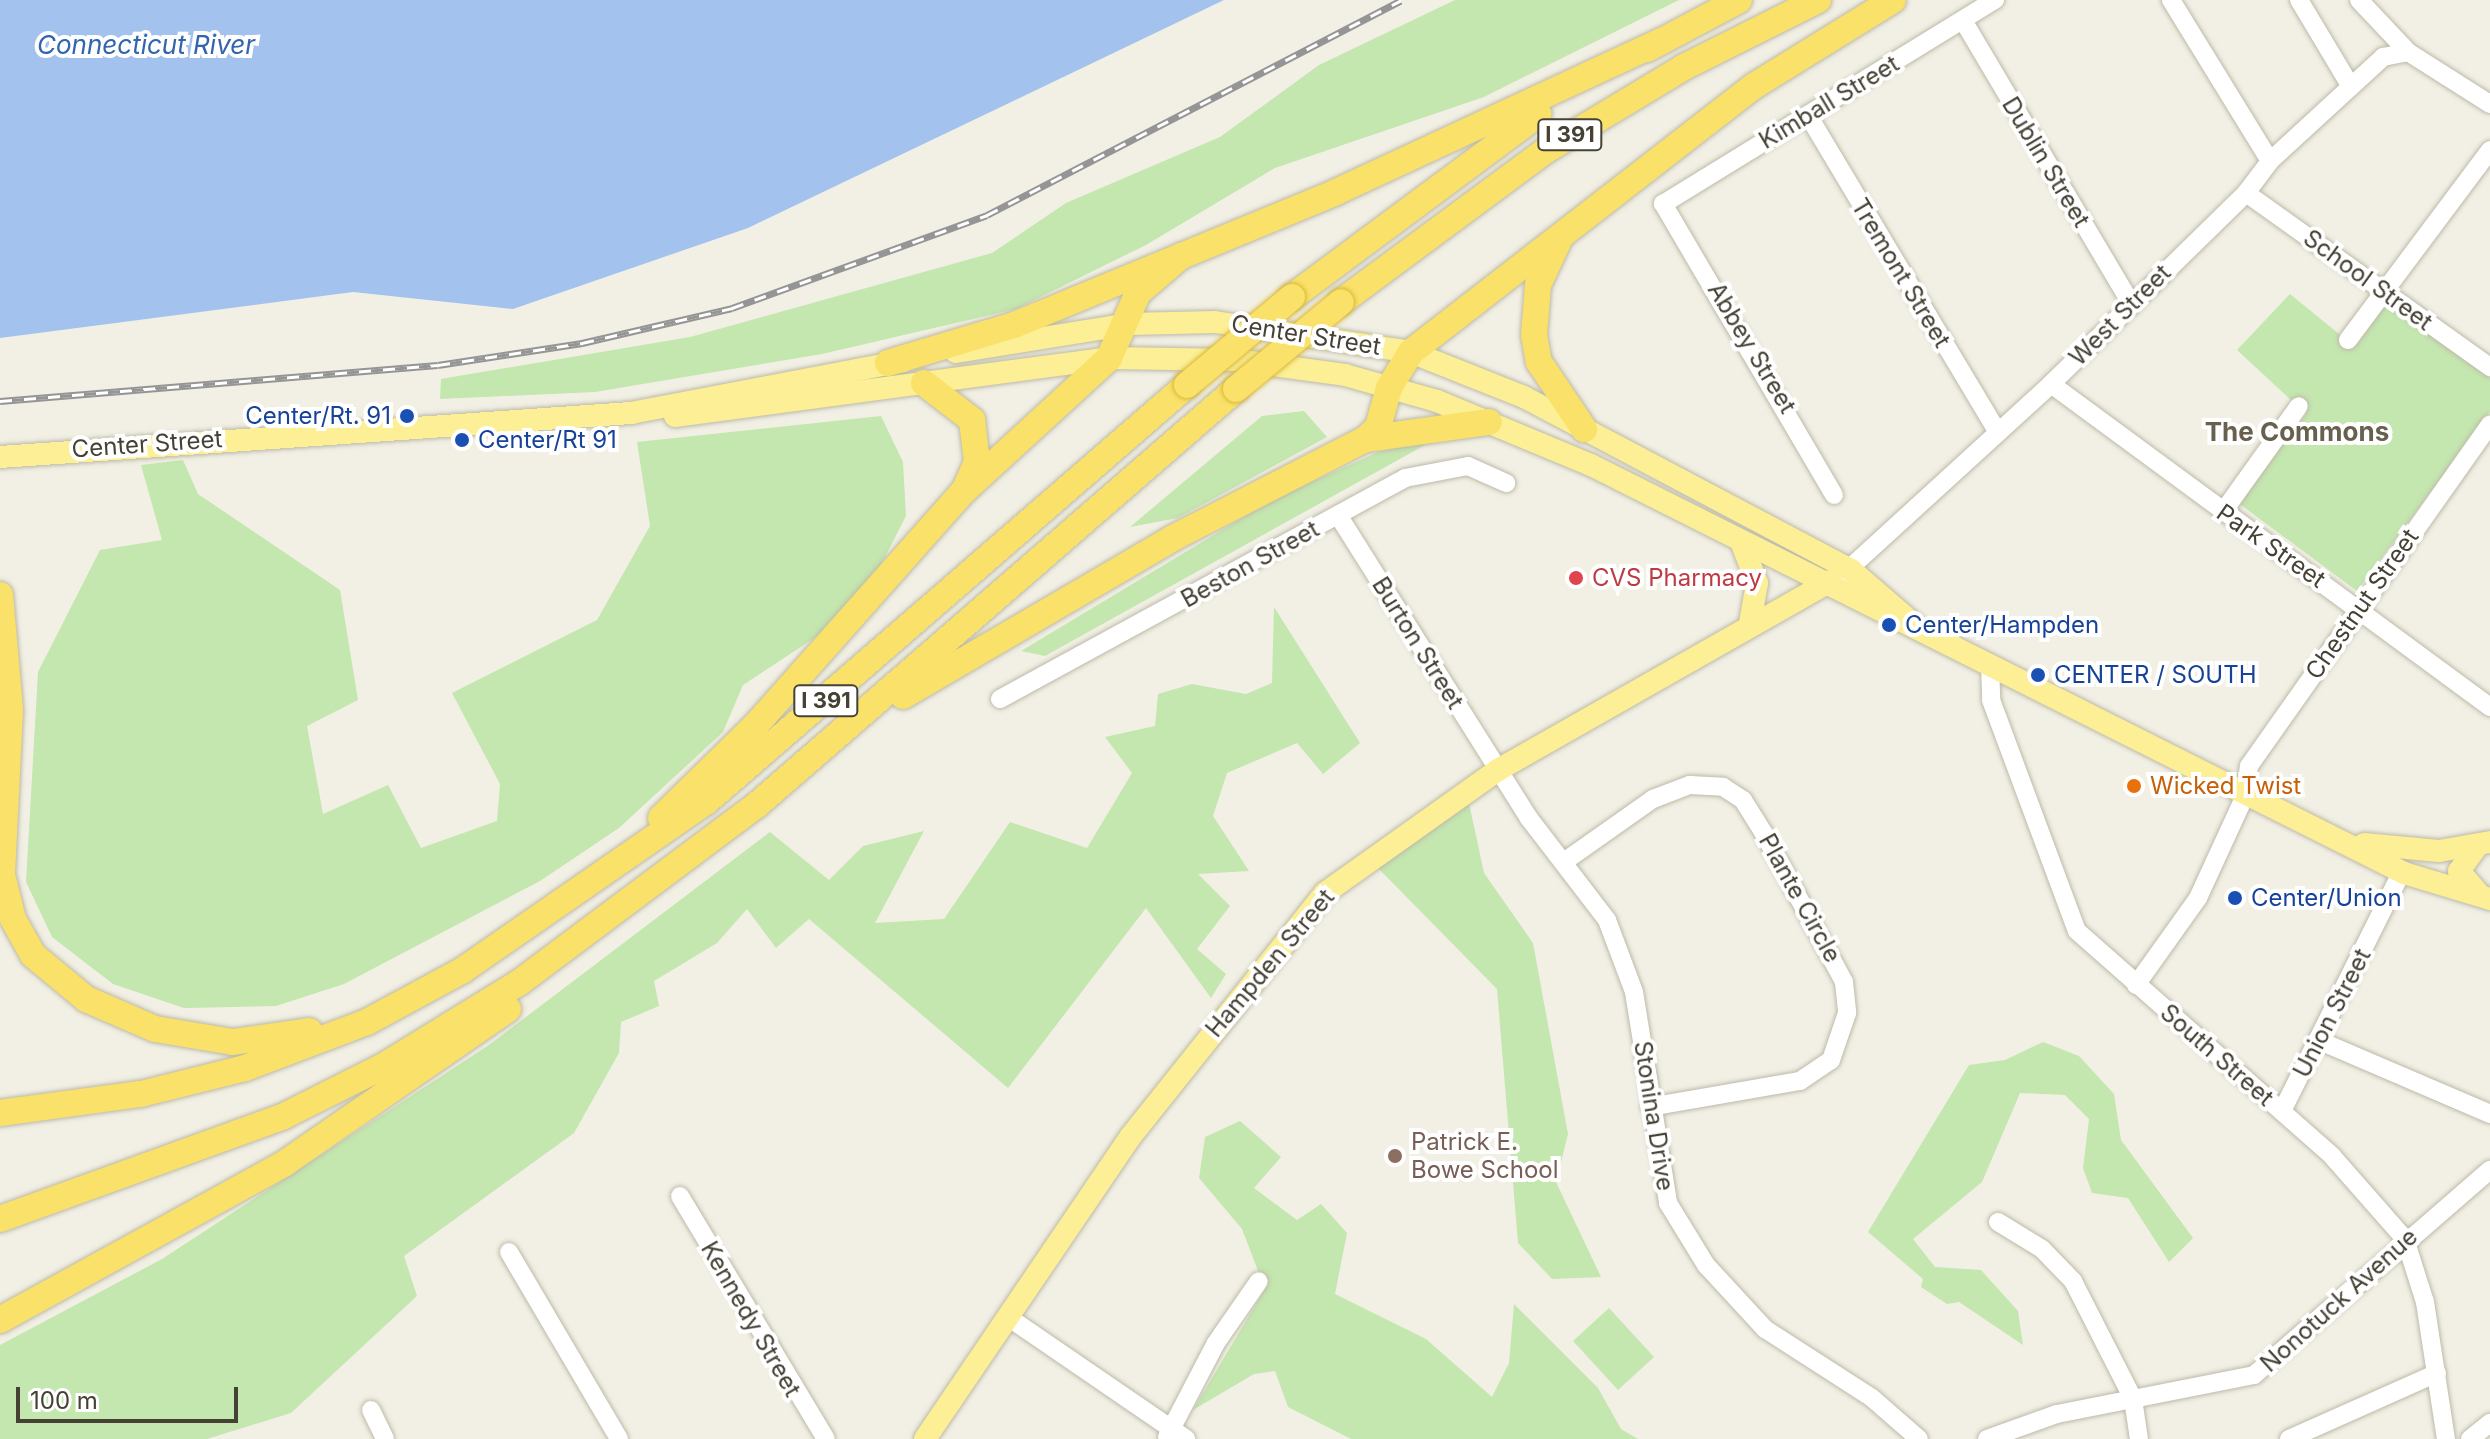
<!DOCTYPE html>
<style>
body{margin:0}
#map{position:relative;width:2490px;height:1439px;overflow:hidden;background:#f2f0e5;font-family:Inter,sans-serif}
div>[style]{position:absolute}
[style*='--x']{left:calc(var(--x)*1px);top:calc(var(--y)*1px);width:calc(var(--w)*1px);rotate:calc(var(--a)*1deg)}
.green>*{inset:0;background:#c4e6af}
.water>*{inset:0;background:#a3c3ee}
.roads{filter:drop-shadow(0 0 2px #bdbaa8) drop-shadow(0 0 2px #bdbaa8)}
.minor>*{height:18px;margin:-9px;padding:0 9px;transform-origin:9px;border-radius:9px;background:#fff}
.major>*{height:22px;margin:-11px;padding:0 11px;transform-origin:11px;border-radius:11px;background:#fcef95}
.highway>*{height:26px;margin:-13px;padding:0 13px;transform-origin:13px;border-radius:13px;background:#fae169}
.rail>*{height:7px;margin-top:-3.5px;transform-origin:0;background:repeating-linear-gradient(90deg,#fff 0 12px,#959595 0 24px);box-sizing:border-box;border-block:2px solid #959595}
.bridges{filter:drop-shadow(0 0 2px #d9b838) drop-shadow(0 0 2px #d9b838)}
.highway-bridge>*{height:26px;margin:-13px;padding:0 13px;transform-origin:13px;border-radius:13px;background:#fae169}
.dots>*{width:22px;height:22px;translate:-50% -50%;box-sizing:border-box;border:4px solid #fff;border-radius:50%}
span{translate:-50% -50%;white-space:nowrap;text-align:center;line-height:1.15;-webkit-text-stroke:8px #fff;paint-order:stroke}
.shield-label span{padding:2px 6px;background:#fff;border:2px solid;border-radius:6px;-webkit-text-stroke-width:0}
.shield-label{font-size:22px;color:#454135;font-weight:700}
.street-label{font-size:24px;color:#454135}
.transit-label{font-size:24px;color:#164399}
.right{translate:-100% -50%;text-align:right}
.left{translate:0 -50%;text-align:left}
.health-label{font-size:24px;color:#be3a42}
.food-label{font-size:24px;color:#c56008}
.education-label{font-size:24px;color:#785e54}
.water-label{font-size:26px;color:#3165ae;font-style:italic}
.neighbourhood-label{font-size:26px;color:#67614d;font-weight:700}
.scale{position:absolute;left:16px;top:1387px;width:222px;height:36px;box-sizing:border-box;border:4px solid #454135;border-top:0;padding-left:10px;font-size:24px;line-height:28px;white-space:nowrap;color:#454135;-webkit-text-stroke:6px #fff;paint-order:stroke}
</style>
<div id="map">
<div class="green">
<i style="clip-path:polygon(1455px 0,1679px 0,1484px 97px,1275px 168px,1146px 245px,1016px 309px,822px 354px,595px 392px,440px 399px,441px 379px,690px 337px,992px 253px,1066px 203px,1220px 137px,1319px 65px)"></i>
<i style="clip-path:polygon(2290px 294px,2349px 342px,2384px 300px,2490px 378px,2490px 412px,2357px 591px,2237px 502px,2306px 414px,2237px 350px)"></i>
<i style="clip-path:polygon(1304px 411px,1327px 437px,1178px 518px,1130px 527px,1262px 416px)"></i>
<i style="clip-path:polygon(881px 416px,903px 462px,906px 516px,881px 565px,825px 631px,743px 685px,723px 732px,619px 828px,540px 881px,344px 984px,276px 1006px,184px 1008px,113px 984px,52px 937px,26px 882px,38px 672px,100px 550px,162px 540px,141px 465px,183px 460px,198px 494px,340px 590px,358px 700px,307px 726px,323px 814px,388px 785px,421px 848px,497px 821px,500px 784px,452px 693px,597px 620px,650px 526px,637px 442px)"></i>
<i style="clip-path:polygon(1434px 440px,1045px 656px,1021px 651px,1272px 500px,1378px 452px)"></i>
<i style="clip-path:polygon(1274px 607px,1360px 743px,1323px 774px,1297px 743px,1227px 773px,1213px 816px,1249px 871px,1198px 874px,1230px 906px,1197px 949px,1226px 974px,1211px 998px,1146px 908px,1008px 1088px,809px 919px,776px 948px,747px 909px,717px 943px,654px 981px,659px 1006px,621px 1022px,619px 1053px,574px 1133px,404px 1256px,417px 1296px,291px 1413px,207px 1439px,0 1439px,0 1345px,162px 1259px,489px 1045px,770px 832px,829px 880px,863px 846px,924px 831px,875px 923px,944px 919px,1010px 822px,1087px 848px,1132px 773px,1105px 737px,1155px 726px,1158px 694px,1192px 684px,1246px 694px,1272px 683px)"></i>
<i style="clip-path:polygon(1469px 803px,1484px 873px,1533px 943px,1568px 1134px,1556px 1182px,1601px 1277px,1552px 1279px,1518px 1243px,1497px 989px,1378px 868px)"></i>
<i style="clip-path:polygon(2043px 1042px,2079px 1056px,2114px 1094px,2121px 1140px,2193px 1238px,2169px 1262px,2128px 1198px,2092px 1193px,2083px 1168px,2089px 1119px,2065px 1095px,2020px 1093px,1982px 1182px,1913px 1239px,1935px 1267px,1981px 1270px,2018px 1311px,2023px 1345px,1959px 1302px,1947px 1304px,1921px 1287px,1923px 1279px,1868px 1232px,1969px 1065px,2005px 1060px)"></i>
<i style="clip-path:polygon(1240px 1121px,1281px 1157px,1254px 1188px,1297px 1220px,1321px 1204px,1347px 1233px,1335px 1294px,1426px 1339px,1492px 1397px,1509px 1363px,1514px 1304px,1598px 1388px,1621px 1429px,1638px 1439px,1351px 1439px,1288px 1407px,1275px 1371px,1254px 1374px,1193px 1410px,1265px 1289px,1242px 1229px,1199px 1178px,1205px 1137px)"></i>
<i style="clip-path:polygon(1609px 1308px,1654px 1357px,1618px 1390px,1573px 1341px)"></i>
</div>
<div class="water">
<i style="clip-path:polygon(0 0,1224px 0,748px 228px,513px 309px,353px 292px,0 338px)"></i>
</div>
<div class="roads">
<div class="minor">
<i style="--x:2171;--y:0;--w:189;--a:58.4"></i>
<i style="--x:2299;--y:0;--w:101;--a:59.1"></i>
<i style="--x:2359;--y:0;--w:71;--a:46.7"></i>
<i style="--x:2408;--y:52;--w:97;--a:32.4"></i>
<i style="--x:1964;--y:22;--w:326;--a:59.3"></i>
<i style="--x:1808;--y:115;--w:366;--a:59.1"></i>
<i style="--x:2246;--y:193;--w:300;--a:35.5"></i>
<i style="--x:2348;--y:340;--w:237;--a:-53.2"></i>
<i style="--x:2051;--y:384;--w:545;--a:36.34"></i>
<i style="--x:1834;--y:495;--w:338;--a:-120.4"></i>
<i style="--x:1663;--y:204;--w:390;--a:-31.6"></i>
<i style="--x:2223;--y:512;--w:130;--a:-54.4"></i>
<i style="--x:1338;--y:515;--w:357;--a:57.8"></i>
<i style="--x:1528;--y:817;--w:130;--a:52.5"></i>
<i style="--x:1607;--y:920;--w:77;--a:69.4"></i>
<i style="--x:1634;--y:992;--w:214;--a:80.8"></i>
<i style="--x:1668;--y:1203;--w:73;--a:58.5"></i>
<i style="--x:1706;--y:1265;--w:87;--a:47.3"></i>
<i style="--x:1765;--y:1329;--w:127;--a:32.8"></i>
<i style="--x:1872;--y:1398;--w:62;--a:41.1"></i>
<i style="--x:1841;--y:576;--w:285;--a:-42.4"></i>
<i style="--x:2051;--y:384;--w:273;--a:-44.4"></i>
<i style="--x:2246;--y:193;--w:40;--a:-53"></i>
<i style="--x:2270;--y:161;--w:154;--a:-42.6"></i>
<i style="--x:2383;--y:57;--w:25;--a:-11"></i>
<i style="--x:1990;--y:664;--w:36;--a:88"></i>
<i style="--x:1991;--y:700;--w:246;--a:69.6"></i>
<i style="--x:2077;--y:931;--w:340;--a:41.4"></i>
<i style="--x:2332;--y:1156;--w:111;--a:48.7"></i>
<i style="--x:2405;--y:1239;--w:66;--a:72.4"></i>
<i style="--x:2425;--y:1302;--w:139;--a:81.3"></i>
<i style="--x:1000;--y:699;--w:461;--a:-28.6"></i>
<i style="--x:1405;--y:478;--w:64;--a:-10.8"></i>
<i style="--x:1468;--y:466;--w:42;--a:24.1"></i>
<i style="--x:1565;--y:861;--w:108;--a:-35.2"></i>
<i style="--x:1653;--y:799;--w:40;--a:-21"></i>
<i style="--x:1690;--y:785;--w:33;--a:3"></i>
<i style="--x:1723;--y:787;--w:24;--a:33"></i>
<i style="--x:1743;--y:800;--w:38;--a:58"></i>
<i style="--x:1763;--y:832;--w:170;--a:61.6"></i>
<i style="--x:1844;--y:982;--w:31;--a:84"></i>
<i style="--x:1847;--y:1013;--w:50;--a:108.8"></i>
<i style="--x:1831;--y:1060;--w:37;--a:146"></i>
<i style="--x:1800;--y:1081;--w:152;--a:170.2"></i>
<i style="--x:2136;--y:985;--w:107;--a:-54.5"></i>
<i style="--x:2198;--y:898;--w:110;--a:-65.3"></i>
<i style="--x:2244;--y:798;--w:32;--a:-81"></i>
<i style="--x:2249;--y:766;--w:418;--a:-54.8"></i>
<i style="--x:2320;--y:1041;--w:185;--a:23.2"></i>
<i style="--x:2282;--y:1111;--w:268;--a:-63.4"></i>
<i style="--x:680;--y:1196;--w:283;--a:59"></i>
<i style="--x:1998;--y:1222;--w:52;--a:31.5"></i>
<i style="--x:2042;--y:1249;--w:45;--a:45.9"></i>
<i style="--x:2073;--y:1281;--w:132;--a:63"></i>
<i style="--x:2133;--y:1399;--w:40;--a:81.5"></i>
<i style="--x:509;--y:1252;--w:217;--a:59.5"></i>
<i style="--x:1008;--y:1317;--w:216;--a:34.4"></i>
<i style="--x:371;--y:1410;--w:32;--a:64"></i>
<i style="--x:1167;--y:1437;--w:106;--a:-62.5"></i>
<i style="--x:1216;--y:1343;--w:75;--a:-55.3"></i>
<i style="--x:1987;--y:1439;--w:74;--a:-19.7"></i>
<i style="--x:2057;--y:1414;--w:201;--a:-11.2"></i>
<i style="--x:2254;--y:1375;--w:313;--a:-41"></i>
<i style="--x:2289;--y:1439;--w:162;--a:-24"></i>
<i style="--x:2470;--y:1439;--w:26;--a:-39"></i>
</div>
<div class="major">
<i style="--x:956;--y:352;--w:175;--a:-9.2"></i>
<i style="--x:1129;--y:324;--w:86;--a:-1.3"></i>
<i style="--x:1215;--y:322;--w:198;--a:8.7"></i>
<i style="--x:1411;--y:352;--w:122;--a:21.7"></i>
<i style="--x:1524;--y:397;--w:370;--a:27.9"></i>
<i style="--x:1851;--y:570;--w:87;--a:40.8"></i>
<i style="--x:675;--y:416;--w:438;--a:-7.6"></i>
<i style="--x:1109;--y:358;--w:127;--a:0.9"></i>
<i style="--x:1236;--y:360;--w:110;--a:7.8"></i>
<i style="--x:1345;--y:375;--w:96;--a:15.8"></i>
<i style="--x:1437;--y:401;--w:167;--a:22.6"></i>
<i style="--x:1591;--y:465;--w:910;--a:26.65"></i>
<i style="--x:2404;--y:873;--w:90;--a:16.8"></i>
<i style="--x:0;--y:457;--w:633;--a:-3.99"></i>
<i style="--x:631;--y:413;--w:277;--a:-10.8"></i>
<i style="--x:1742;--y:544;--w:42;--a:69"></i>
<i style="--x:1757;--y:583;--w:41;--a:99.9"></i>
<i style="--x:2364;--y:844;--w:75;--a:5.3"></i>
<i style="--x:2439;--y:851;--w:52;--a:-10"></i>
<i style="--x:2478;--y:845;--w:32;--a:126"></i>
<i style="--x:2459;--y:871;--w:30;--a:49"></i>
<i style="--x:925;--y:1439;--w:366;--a:-55.8"></i>
<i style="--x:1131;--y:1136;--w:311;--a:-51.4"></i>
<i style="--x:1325;--y:893;--w:212;--a:-35.4"></i>
<i style="--x:1498;--y:770;--w:383;--a:-29.6"></i>
</div>
<div class="highway">
<i style="--x:1647;--y:49;--w:104;--a:-28"></i>
<i style="--x:1559;--y:240;--w:50;--a:115"></i>
<i style="--x:1538;--y:285;--w:50;--a:94.6"></i>
<i style="--x:1534;--y:335;--w:27;--a:80"></i>
<i style="--x:1539;--y:362;--w:81;--a:56.1"></i>
<i style="--x:1292;--y:297;--w:307;--a:-36.6"></i>
<i style="--x:1341;--y:302;--w:254;--a:-36.5"></i>
<i style="--x:1545;--y:151;--w:162;--a:-31.1"></i>
<i style="--x:1684;--y:67;--w:150;--a:-26.6"></i>
<i style="--x:888;--y:363;--w:132;--a:-16.8"></i>
<i style="--x:1014;--y:325;--w:348;--a:-22.4"></i>
<i style="--x:1336;--y:192;--w:358;--a:-24.9"></i>
<i style="--x:924;--y:383;--w:61;--a:37.6"></i>
<i style="--x:972;--y:420;--w:42;--a:83.2"></i>
<i style="--x:977;--y:462;--w:27;--a:114"></i>
<i style="--x:1366;--y:439;--w:124;--a:-7.9"></i>
<i style="--x:0;--y:595;--w:115;--a:85"></i>
<i style="--x:10;--y:710;--w:165;--a:92.8"></i>
<i style="--x:2;--y:875;--w:45;--a:76"></i>
<i style="--x:13;--y:919;--w:41;--a:60.9"></i>
<i style="--x:33;--y:955;--w:69;--a:39.7"></i>
<i style="--x:86;--y:999;--w:75;--a:23.5"></i>
<i style="--x:155;--y:1029;--w:79;--a:9.5"></i>
<i style="--x:233;--y:1042;--w:77;--a:-8.2"></i>
<i style="--x:903;--y:696;--w:313;--a:-30.3"></i>
<i style="--x:1173;--y:538;--w:217;--a:-27.2"></i>
<i style="--x:1366;--y:439;--w:17;--a:-45"></i>
<i style="--x:1378;--y:427;--w:41;--a:-74.2"></i>
<i style="--x:1389;--y:388;--w:42;--a:-58.6"></i>
<i style="--x:1411;--y:352;--w:434;--a:-37.8"></i>
<i style="--x:1754;--y:86;--w:163;--a:-31.7"></i>
<i style="--x:661;--y:818;--w:133;--a:-44.4"></i>
<i style="--x:756;--y:725;--w:313;--a:-48.4"></i>
<i style="--x:964;--y:491;--w:197;--a:-42.5"></i>
<i style="--x:1109;--y:358;--w:71;--a:-66"></i>
<i style="--x:1138;--y:293;--w:57;--a:-40.7"></i>
<i style="--x:0;--y:1113;--w:142;--a:-7.7"></i>
<i style="--x:141;--y:1094;--w:107;--a:-14"></i>
<i style="--x:245;--y:1068;--w:130;--a:-20.7"></i>
<i style="--x:367;--y:1022;--w:109;--a:-28.4"></i>
<i style="--x:463;--y:970;--w:295;--a:-34.7"></i>
<i style="--x:706;--y:802;--w:637;--a:-40.92"></i>
<i style="--x:0;--y:1219;--w:302;--a:-19.9"></i>
<i style="--x:284;--y:1116;--w:110;--a:-26.6"></i>
<i style="--x:382;--y:1067;--w:162;--a:-31.6"></i>
<i style="--x:520;--y:982;--w:297;--a:-36.8"></i>
<i style="--x:758;--y:804;--w:633;--a:-40.96"></i>
<i style="--x:0;--y:1320;--w:325;--a:-28.8"></i>
<i style="--x:285;--y:1163;--w:271;--a:-34.6"></i>
</div>
</div>
<div class="rail">
<i style="--x:0;--y:401;--w:439;--a:-4.7"></i>
<i style="--x:438;--y:365;--w:146;--a:-8.7"></i>
<i style="--x:582;--y:343;--w:154;--a:-13.1"></i>
<i style="--x:732;--y:308;--w:271;--a:-20"></i>
<i style="--x:987;--y:215;--w:466;--a:-27.4"></i>
</div>
<div class="bridges">
<div class="highway-bridge">
<i style="--x:1187;--y:385;--w:137;--a:-40"></i>
<i style="--x:1236;--y:389;--w:136;--a:-39.6"></i>
</div>
</div>
<div class="dots">
<i style="left:407px;top:416px;background:#1a4fb4"></i>
<i style="left:462px;top:440px;background:#1a4fb4"></i>
<i style="left:1576px;top:578px;background:#e0444e"></i>
<i style="left:1889px;top:625px;background:#1a4fb4"></i>
<i style="left:2038px;top:675px;background:#1a4fb4"></i>
<i style="left:2134px;top:786px;background:#e8710a"></i>
<i style="left:2235px;top:898px;background:#1a4fb4"></i>
<i style="left:1395px;top:1156px;background:#8d6e63"></i>
</div>
<div class="shield-label">
<span style="left:1570px;top:135px">I 391</span>
<span style="left:826px;top:701px">I 391</span>
</div>
<div class="street-label">
<span style="left:1829px;top:102px;rotate:-31deg">Kimball Street</span>
<span style="left:2046px;top:162px;rotate:59deg">Dublin Street</span>
<span style="left:1901px;top:273px;rotate:59deg">Tremont Street</span>
<span style="left:2368px;top:280px;rotate:36deg">School Street</span>
<span style="left:2120px;top:315px;rotate:-45deg">West Street</span>
<span style="left:1306px;top:335px;rotate:9deg">Center Street</span>
<span style="left:1752px;top:348px;rotate:59deg">Abbey Street</span>
<span style="left:147px;top:444px;rotate:-4deg">Center Street</span>
<span style="left:2271px;top:546px;rotate:35deg">Park Street</span>
<span style="left:1250px;top:564px;rotate:-29deg">Beston Street</span>
<span style="left:2362px;top:604px;rotate:-55deg">Chestnut Street</span>
<span style="left:1418px;top:643px;rotate:58deg">Burton Street</span>
<span style="left:1800px;top:898px;rotate:61deg">Plante Circle</span>
<span style="left:1270px;top:963px;rotate:-50deg">Hampden Street</span>
<span style="left:2332px;top:1013px;rotate:-63deg">Union Street</span>
<span style="left:2217px;top:1055px;rotate:41deg">South Street</span>
<span style="left:1654px;top:1116px;rotate:81deg">Stonina Drive</span>
<span style="left:2339px;top:1300px;rotate:-42deg">Nonotuck Avenue</span>
<span style="left:751px;top:1319px;rotate:60deg">Kennedy Street</span>
</div>
<div class="transit-label">
<span class="right" style="left:391px;top:416px">Center/Rt. 91</span>
<span class="left" style="left:478px;top:440px">Center/Rt 91</span>
<span class="left" style="left:1905px;top:625px">Center/Hampden</span>
<span class="left" style="left:2054px;top:675px">CENTER / SOUTH</span>
<span class="left" style="left:2251px;top:898px">Center/Union</span>
</div>
<div class="health-label">
<span class="left" style="left:1592px;top:578px">CVS Pharmacy</span>
</div>
<div class="food-label">
<span class="left" style="left:2150px;top:786px">Wicked Twist</span>
</div>
<div class="education-label">
<span class="left" style="left:1411px;top:1156px">Patrick E.<br>Bowe School</span>
</div>
<div class="water-label">
<span style="left:146px;top:45px">Connecticut River</span>
</div>
<div class="neighbourhood-label">
<span style="left:2297px;top:432px">The Commons</span>
</div>
<div class="scale">100 m</div>
</div>
